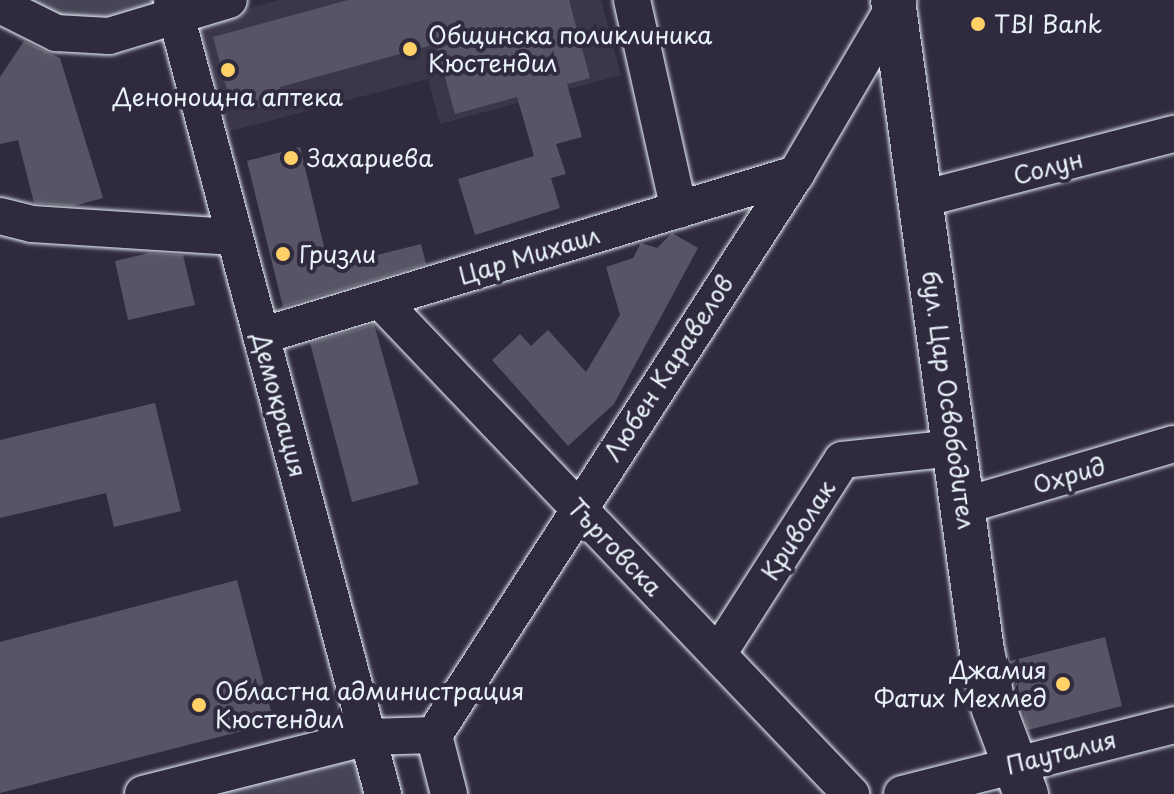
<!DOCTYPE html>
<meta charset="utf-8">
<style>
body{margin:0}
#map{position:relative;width:1174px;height:794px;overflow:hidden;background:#2f2a3d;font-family:"Playpen Sans",sans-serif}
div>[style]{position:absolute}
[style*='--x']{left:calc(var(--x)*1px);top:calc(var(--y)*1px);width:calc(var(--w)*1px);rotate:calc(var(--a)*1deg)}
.built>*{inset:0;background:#3b3749}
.green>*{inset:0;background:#464455}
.building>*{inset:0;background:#575565}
.roads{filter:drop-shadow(0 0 2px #e8f1f8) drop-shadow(0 0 2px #e8f1f8)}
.minor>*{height:36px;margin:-18px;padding:0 18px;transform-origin:18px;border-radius:18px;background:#2f2a3d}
.major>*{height:44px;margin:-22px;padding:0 22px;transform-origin:22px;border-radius:22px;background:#2f2a3d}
.dots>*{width:22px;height:22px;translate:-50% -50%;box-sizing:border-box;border:4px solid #2f2a3d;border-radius:50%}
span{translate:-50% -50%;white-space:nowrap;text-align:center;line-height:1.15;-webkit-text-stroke:8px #2f2a3d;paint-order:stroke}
.poi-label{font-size:24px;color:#e8f1f8}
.left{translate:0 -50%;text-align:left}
.right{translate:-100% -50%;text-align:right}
.street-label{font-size:24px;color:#e8f1f8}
</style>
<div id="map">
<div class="built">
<i style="clip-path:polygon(279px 0,601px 0,621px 75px,440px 124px,428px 79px,227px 132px,198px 22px)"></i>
</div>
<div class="green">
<i style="clip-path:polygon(0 0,172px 0,109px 36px)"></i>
<i style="clip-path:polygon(359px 750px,370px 794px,185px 794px)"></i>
</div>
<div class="building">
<i style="clip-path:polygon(348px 0,569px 0,590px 78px,567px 84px,582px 137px,556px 144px,566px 174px,551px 178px,560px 208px,475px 235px,458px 179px,534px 156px,517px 97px,455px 114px,436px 44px,280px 87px,283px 100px,247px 110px,243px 98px,230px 101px,213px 37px)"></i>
<i style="clip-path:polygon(24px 41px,60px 58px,103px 198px,74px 206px,34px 203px,18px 140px,0 144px,0 77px)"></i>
<i style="clip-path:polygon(300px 147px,329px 267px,421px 244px,426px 264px,283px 307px,247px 161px)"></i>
<i style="clip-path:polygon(672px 233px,698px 248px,614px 404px,568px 446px,492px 360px,520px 334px,531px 346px,548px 330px,586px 372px,620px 315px,606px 267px,633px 258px,641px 243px,657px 248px)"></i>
<i style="clip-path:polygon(149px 253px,183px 255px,195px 305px,128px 320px,115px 261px)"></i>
<i style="clip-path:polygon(374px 324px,419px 484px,352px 502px,310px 343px)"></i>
<i style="clip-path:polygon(155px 403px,181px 511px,114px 527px,106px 493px,0 518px,0 440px)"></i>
<i style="clip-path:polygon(237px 580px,274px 723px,0 793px,0 642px)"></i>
<i style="clip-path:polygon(1105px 637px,1122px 706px,1028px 730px,1010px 661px)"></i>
</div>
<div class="roads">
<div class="minor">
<i style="--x:172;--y:0;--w:822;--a:75.12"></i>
<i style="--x:632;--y:0;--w:215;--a:77.4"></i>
<i style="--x:0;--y:5;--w:63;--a:26.6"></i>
<i style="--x:56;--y:33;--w:53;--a:3.2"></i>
<i style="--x:109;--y:36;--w:125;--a:-16.7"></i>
<i style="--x:922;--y:199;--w:260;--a:-14.5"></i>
<i style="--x:0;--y:216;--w:33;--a:14"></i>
<i style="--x:32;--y:224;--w:203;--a:3.7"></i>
<i style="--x:380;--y:300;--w:683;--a:46.37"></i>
<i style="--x:261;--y:336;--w:559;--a:-16.85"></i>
<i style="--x:963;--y:506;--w:220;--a:-16.4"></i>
<i style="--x:718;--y:654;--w:230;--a:-57.4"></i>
<i style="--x:842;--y:460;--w:114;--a:-6.1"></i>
<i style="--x:143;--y:794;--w:232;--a:-14.2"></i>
<i style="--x:368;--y:737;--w:66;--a:-1.7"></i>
<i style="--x:449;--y:794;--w:61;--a:-104.3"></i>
<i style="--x:434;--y:735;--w:668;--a:-57.17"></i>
<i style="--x:796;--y:174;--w:202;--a:-59.6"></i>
<i style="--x:902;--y:794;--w:281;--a:-14.2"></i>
</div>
<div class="major">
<i style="--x:893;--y:0;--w:657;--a:82.22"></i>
<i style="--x:982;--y:651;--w:59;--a:78.3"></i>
<i style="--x:994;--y:709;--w:91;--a:69.4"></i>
</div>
</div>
<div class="dots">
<i style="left:978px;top:24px;background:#ffd166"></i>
<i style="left:410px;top:49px;background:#ffd166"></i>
<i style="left:228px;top:70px;background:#ffd166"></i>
<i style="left:291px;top:158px;background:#ffd166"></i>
<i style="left:283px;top:254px;background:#ffd166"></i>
<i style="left:1063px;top:684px;background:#ffd166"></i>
<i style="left:199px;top:705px;background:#ffd166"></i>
</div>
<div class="poi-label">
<span class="left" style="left:994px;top:24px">TBI Bank</span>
<span class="left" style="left:428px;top:49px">Общинска поликлиника<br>Кюстендил</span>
<span style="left:228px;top:97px">Денонощна аптека</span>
<span class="left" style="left:307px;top:158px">Захариева</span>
<span class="left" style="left:299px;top:254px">Гризли</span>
<span class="right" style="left:1047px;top:684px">Джамия<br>Фатих Мехмед</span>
<span class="left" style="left:215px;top:705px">Областна администрация<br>Кюстендил</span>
</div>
<div class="street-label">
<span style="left:1048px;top:167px;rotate:-15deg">Солун</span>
<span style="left:529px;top:255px;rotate:-17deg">Цар Михаил</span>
<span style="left:668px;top:368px;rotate:-57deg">Любен Kаравелов</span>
<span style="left:949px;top:400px;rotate:82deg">бул. Цар Освободител</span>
<span style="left:280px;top:405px;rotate:75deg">Демокрация</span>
<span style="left:1069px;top:475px;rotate:-16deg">Охрид</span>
<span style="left:798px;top:530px;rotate:-57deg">Криволак</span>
<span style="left:615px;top:547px;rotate:46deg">Търговска</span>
<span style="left:1061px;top:752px;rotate:-14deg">Пауталия</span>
</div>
</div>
